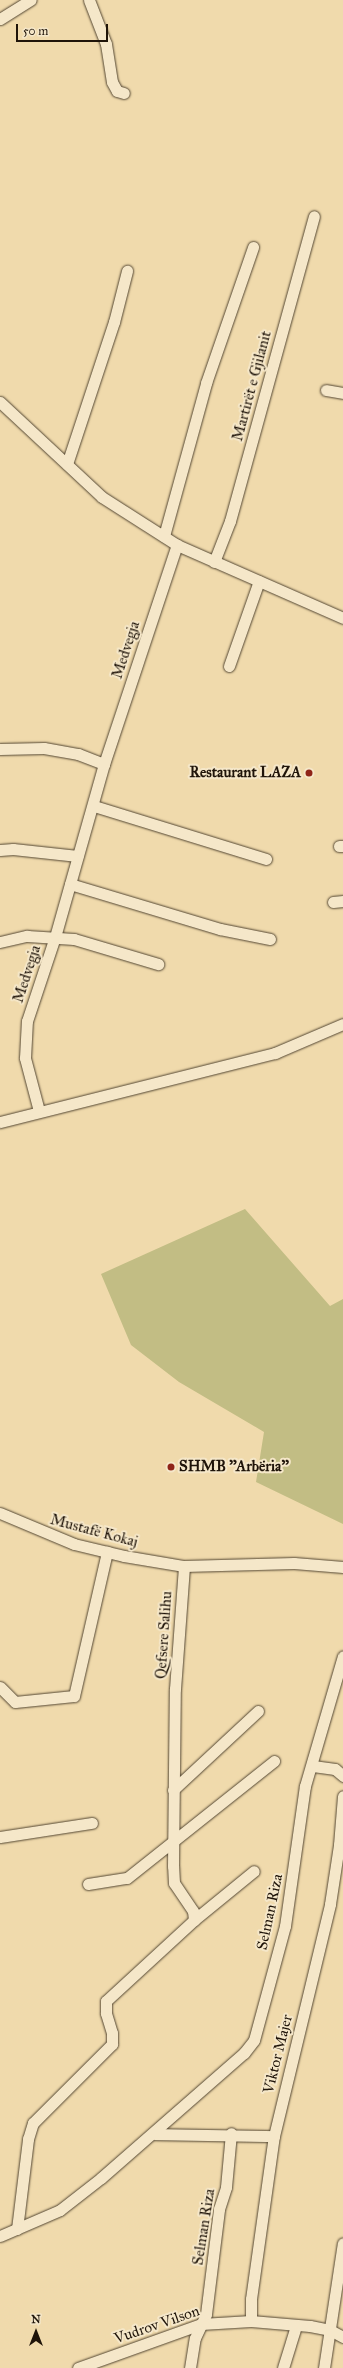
<!DOCTYPE html>
<meta charset="utf-8">
<style>
body{margin:0}
#map{position:relative;width:343px;height:2368px;overflow:hidden;background:#f0daac;font-family:"IM FELL Great Primer",serif}
div>[style]{position:absolute}
[style*='--x']{left:calc(var(--x)*1px);top:calc(var(--y)*1px);width:calc(var(--w)*1px);rotate:calc(var(--a)*1deg)}
.green>*{inset:0;background:#c2bd84}
.roads{filter:drop-shadow(0 0 1px #534632) drop-shadow(0 0 1px #534632)}
.minor>*{height:11px;margin:-5.5px;padding:0 5.5px;transform-origin:5.5px;border-radius:5.5px;background:#f5e7c9}
.dots>*{width:11px;height:11px;translate:-50% -50%;box-sizing:border-box;border:2px solid #f5e7c9;border-radius:50%}
span{translate:-50% -50%;white-space:nowrap;text-align:center;line-height:1.15;-webkit-text-stroke:4px #f5e7c9;paint-order:stroke}
.street-label{font-size:15px;color:#1f1409}
.poi-label{font-size:15px;color:#1f1409;font-weight:700}
.right{translate:-100% -50%;text-align:right}
.left{translate:0 -50%;text-align:left}
.north{position:absolute;left:16px;top:2312px;width:40px;height:40px;-webkit-text-stroke:3px #f5e7c9;paint-order:stroke;rotate:0deg;font-size:11px;font-weight:700;line-height:16px;text-align:center;color:#1f1409}
.north::after{content:'';display:block;margin:auto;width:14px;height:18px;background:#1f1409;clip-path:polygon(50% 0,100% 100%,50% 72%,0 100%)}
.scale{position:absolute;left:16px;top:24px;width:92px;height:18px;box-sizing:border-box;border:2px solid #1f1409;border-top:0;padding-left:5px;font-size:12px;line-height:14px;white-space:nowrap;color:#1f1409;-webkit-text-stroke:3px #f5e7c9;paint-order:stroke}
</style>
<div id="map">
<div class="green">
<i style="clip-path:polygon(245px 1209px,330px 1306px,343px 1299px,343px 1524px,256px 1482px,264px 1432px,179px 1382px,131px 1345px,101px 1274px)"></i>
</div>
<div class="roads">
<div class="minor">
<i style="--x:89;--y:0;--w:47;--a:68.9"></i>
<i style="--x:106;--y:44;--w:38;--a:81"></i>
<i style="--x:112;--y:82;--w:10;--a:61"></i>
<i style="--x:117;--y:91;--w:7;--a:16"></i>
<i style="--x:0;--y:19;--w:36;--a:-32"></i>
<i style="--x:326;--y:390;--w:17;--a:10"></i>
<i style="--x:0;--y:402;--w:139;--a:43"></i>
<i style="--x:102;--y:497;--w:89;--a:32.6"></i>
<i style="--x:177;--y:545;--w:181;--a:23.7"></i>
<i style="--x:67;--y:464;--w:150;--a:-71.7"></i>
<i style="--x:114;--y:322;--w:53;--a:-75.7"></i>
<i style="--x:164;--y:536;--w:159;--a:-74.6"></i>
<i style="--x:206;--y:383;--w:144;--a:-70.9"></i>
<i style="--x:214;--y:562;--w:44;--a:-68.7"></i>
<i style="--x:230;--y:521;--w:316;--a:-74.6"></i>
<i style="--x:229;--y:666;--w:90;--a:-70.6"></i>
<i style="--x:0;--y:749;--w:44;--a:-1.3"></i>
<i style="--x:44;--y:748;--w:35;--a:10"></i>
<i style="--x:78;--y:754;--w:28;--a:21"></i>
<i style="--x:94;--y:806;--w:180;--a:17.1"></i>
<i style="--x:339;--y:846;--w:4;--a:0"></i>
<i style="--x:0;--y:850;--w:13;--a:-4"></i>
<i style="--x:13;--y:849;--w:65;--a:6.1"></i>
<i style="--x:70;--y:884;--w:157;--a:16.7"></i>
<i style="--x:220;--y:929;--w:51;--a:11.3"></i>
<i style="--x:333;--y:902;--w:10;--a:-6"></i>
<i style="--x:0;--y:942;--w:28;--a:-13"></i>
<i style="--x:27;--y:936;--w:47;--a:3.7"></i>
<i style="--x:74;--y:939;--w:88;--a:16.6"></i>
<i style="--x:39;--y:1111;--w:55;--a:-104.8"></i>
<i style="--x:25;--y:1058;--w:37;--a:-87"></i>
<i style="--x:27;--y:1021;--w:89;--a:-71.6"></i>
<i style="--x:55;--y:937;--w:180;--a:-74.2"></i>
<i style="--x:104;--y:764;--w:231;--a:-71.6"></i>
<i style="--x:0;--y:1122;--w:284;--a:-14.1"></i>
<i style="--x:275;--y:1053;--w:74;--a:-23.1"></i>
<i style="--x:0;--y:1513;--w:80;--a:22.7"></i>
<i style="--x:74;--y:1544;--w:51;--a:13.5"></i>
<i style="--x:124;--y:1556;--w:61;--a:9.5"></i>
<i style="--x:184;--y:1566;--w:110;--a:-1.6"></i>
<i style="--x:294;--y:1563;--w:49;--a:4.7"></i>
<i style="--x:0;--y:1687;--w:21;--a:45"></i>
<i style="--x:15;--y:1702;--w:59;--a:-5.8"></i>
<i style="--x:74;--y:1696;--w:148;--a:-77.1"></i>
<i style="--x:313;--y:1766;--w:22;--a:8"></i>
<i style="--x:335;--y:1769;--w:11;--a:41"></i>
<i style="--x:173;--y:1790;--w:116;--a:-42.9"></i>
<i style="--x:0;--y:1837;--w:93;--a:-8.7"></i>
<i style="--x:88;--y:1884;--w:39;--a:-9"></i>
<i style="--x:127;--y:1878;--w:188;--a:-38.5"></i>
<i style="--x:194;--y:1920;--w:77;--a:-39.2"></i>
<i style="--x:155;--y:2134;--w:119;--a:1"></i>
<i style="--x:17;--y:2229;--w:91;--a:-83"></i>
<i style="--x:28;--y:2139;--w:17;--a:-73"></i>
<i style="--x:33;--y:2123;--w:112;--a:-45"></i>
<i style="--x:112;--y:2044;--w:11;--a:-90"></i>
<i style="--x:112;--y:2033;--w:21;--a:-107"></i>
<i style="--x:106;--y:2013;--w:12;--a:-90"></i>
<i style="--x:106;--y:2001;--w:120;--a:-42.6"></i>
<i style="--x:194;--y:1920;--w:9;--a:-96"></i>
<i style="--x:193;--y:1911;--w:34;--a:-124"></i>
<i style="--x:174;--y:1883;--w:17;--a:-93"></i>
<i style="--x:173;--y:1866;--w:177;--a:-89.4"></i>
<i style="--x:175;--y:1689;--w:123;--a:-85.8"></i>
<i style="--x:0;--y:2236;--w:65;--a:-23.4"></i>
<i style="--x:60;--y:2210;--w:52;--a:-38"></i>
<i style="--x:101;--y:2178;--w:190;--a:-41.2"></i>
<i style="--x:244;--y:2053;--w:16;--a:-52"></i>
<i style="--x:254;--y:2040;--w:118;--a:-74.8"></i>
<i style="--x:285;--y:1926;--w:141;--a:-81.9"></i>
<i style="--x:305;--y:1786;--w:135;--a:-73.7"></i>
<i style="--x:251;--y:2321;--w:22;--a:-90"></i>
<i style="--x:251;--y:2299;--w:165;--a:-82"></i>
<i style="--x:274;--y:2136;--w:239;--a:-76.4"></i>
<i style="--x:330;--y:1904;--w:60;--a:-81.3"></i>
<i style="--x:339;--y:1845;--w:49;--a:-85.3"></i>
<i style="--x:78;--y:2368;--w:131;--a:-19.7"></i>
<i style="--x:201;--y:2324;--w:50;--a:-3.4"></i>
<i style="--x:251;--y:2321;--w:59;--a:4.8"></i>
<i style="--x:310;--y:2326;--w:20;--a:11"></i>
<i style="--x:330;--y:2330;--w:15;--a:28"></i>
<i style="--x:190;--y:2368;--w:30;--a:-81"></i>
<i style="--x:195;--y:2338;--w:26;--a:-65"></i>
<i style="--x:206;--y:2314;--w:106;--a:-82.9"></i>
<i style="--x:219;--y:2209;--w:23;--a:-72"></i>
<i style="--x:226;--y:2187;--w:54;--a:-84.7"></i>
<i style="--x:283;--y:2368;--w:44;--a:-72.8"></i>
<i style="--x:324;--y:2368;--w:126;--a:-81.4"></i>
</div>
</div>
<div class="dots">
<i style="left:309px;top:773px;background:#8f2418"></i>
<i style="left:171px;top:1467px;background:#8f2418"></i>
</div>
<div class="street-label">
<span style="left:252px;top:386px;rotate:-75deg">Martirët e Gjilanit</span>
<span style="left:126px;top:650px;rotate:-72deg">Medvegja</span>
<span style="left:27px;top:974px;rotate:-72deg">Medvegja</span>
<span style="left:94px;top:1531px;rotate:15deg">Mustafë Kokaj</span>
<span style="left:164px;top:1635px;rotate:-86deg">Qefsere Salihu</span>
<span style="left:270px;top:1912px;rotate:-78deg">Selman Riza</span>
<span style="left:278px;top:2054px;rotate:-76deg">Viktor Majer</span>
<span style="left:204px;top:2227px;rotate:-81deg">Selman Riza</span>
<span style="left:157px;top:2325px;rotate:-19deg">Vudrov Vilson</span>
</div>
<div class="poi-label">
<span class="right" style="left:301px;top:773px">Restaurant LAZA</span>
<span class="left" style="left:179px;top:1467px">SHMB ''Arbëria''</span>
</div>
<div class="north">N</div>
<div class="scale">50 m</div>
</div>
